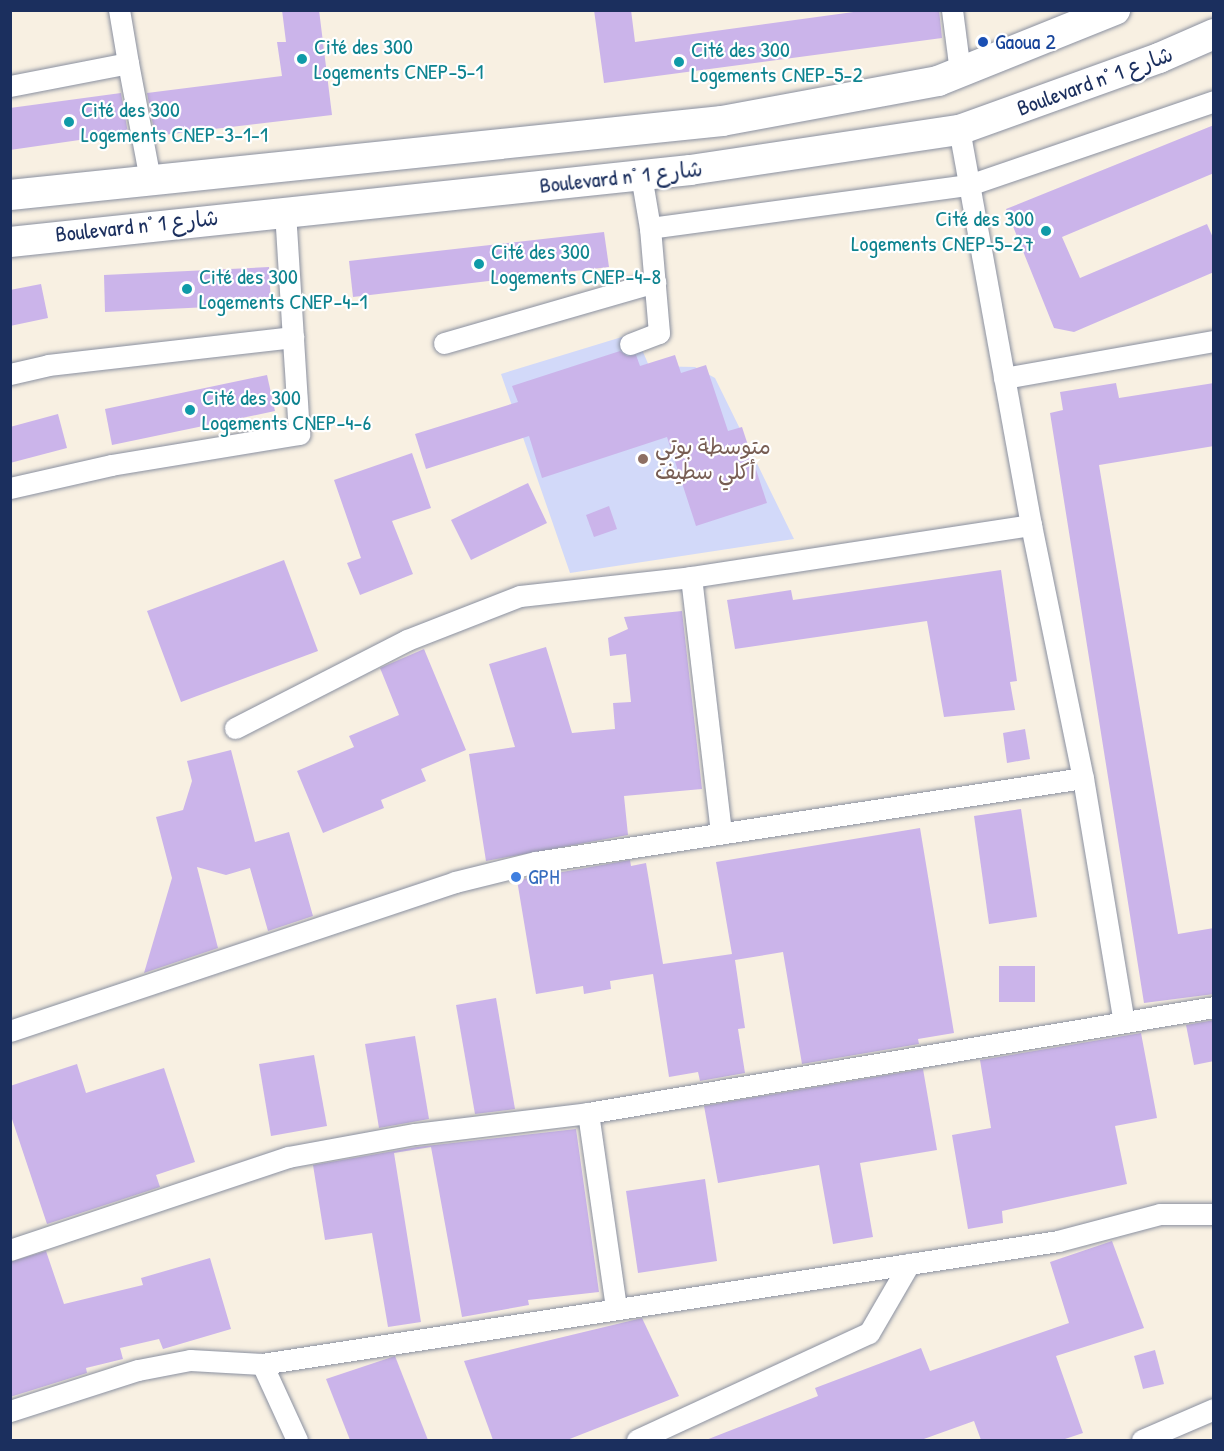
<!DOCTYPE html>
<meta charset="utf-8">
<style>
body{margin:0}
#map{position:relative;width:1224px;height:1451px;overflow:hidden;background:#f8f0e2;font-family:"Patrick Hand","Playpen Sans Arabic",sans-serif}
div>[style]{position:absolute}
[style*='--x']{left:calc(var(--x)*1px);top:calc(var(--y)*1px);width:calc(var(--w)*1px);rotate:calc(var(--a)*1deg)}
.built>*{inset:0;background:#d2d9f9}
.building>*{inset:0;background:#cbb4ea}
.roads{filter:drop-shadow(0 0 2px #8a90a0) drop-shadow(0 0 2px #8a90a0)}
.minor>*{height:21px;margin:-10.5px;padding:0 10.5px;transform-origin:10.5px;border-radius:10.5px;background:#fff}
.secondary>*{height:30px;margin:-15px;padding:0 15px;transform-origin:15px;border-radius:15px;background:#fff}
.dots>*{width:16px;height:16px;translate:-50% -50%;box-sizing:border-box;border:3px solid #fff;border-radius:50%}
span{translate:-50% -50%;white-space:nowrap;text-align:center;line-height:1.15;-webkit-text-stroke:4.5px #fff;paint-order:stroke}
.transit-label{font-size:22px;color:#164399}
.left{translate:0 -50%;text-align:left}
.culture-label{font-size:22px;color:#0d838f}
.right{translate:-100% -50%;text-align:right}
.street-label{font-size:22px;color:#1b2f5e}
.education-label{font-size:22px;color:#785e54}
.shop-label{font-size:22px;color:#366cbe}
.frame{position:absolute;inset:0;border:12px solid #1b2f5e;pointer-events:none}
</style>
<div id="map">
<div class="built">
<i style="clip-path:polygon(635px 333px,649px 366px,695px 367px,715px 378px,794px 539px,570px 573px,501px 374px)"></i>
</div>
<div class="building">
<i style="clip-path:polygon(282px 10px,319px 10px,332px 115px,155px 136px,147px 93px,282px 76px,277px 42px,286px 42px)"></i>
<i style="clip-path:polygon(594px 10px,631px 10px,635px 42px,868px 10px,939px 10px,942px 38px,604px 83px)"></i>
<i style="clip-path:polygon(121px 93px,128px 133px,10px 150px,10px 108px)"></i>
<i style="clip-path:polygon(1214px 125px,1214px 173px,1062px 237px,1080px 278px,1207px 224px,1214px 240px,1214px 272px,1074px 332px,1054px 328px,1006px 209px)"></i>
<i style="clip-path:polygon(604px 232px,609px 267px,353px 297px,349px 261px)"></i>
<i style="clip-path:polygon(269px 267px,271px 304px,105px 312px,104px 275px)"></i>
<i style="clip-path:polygon(41px 284px,48px 318px,10px 326px,10px 290px)"></i>
<i style="clip-path:polygon(620px 351px,627px 356px,636px 355px,640px 366px,675px 355px,681px 373px,706px 365px,728px 431px,742px 427px,767px 503px,696px 526px,667px 437px,542px 478px,529px 436px,426px 469px,415px 434px,518px 402px,512px 386px)"></i>
<i style="clip-path:polygon(267px 375px,275px 411px,112px 445px,105px 409px)"></i>
<i style="clip-path:polygon(1116px 383px,1119px 398px,1214px 383px,1214px 446px,1099px 465px,1178px 934px,1214px 928px,1214px 994px,1144px 1003px,1050px 413px,1063px 410px,1060px 392px)"></i>
<i style="clip-path:polygon(58px 414px,67px 448px,10px 463px,10px 427px)"></i>
<i style="clip-path:polygon(412px 453px,431px 508px,392px 521px,413px 574px,360px 595px,347px 563px,361px 558px,334px 480px)"></i>
<i style="clip-path:polygon(528px 483px,547px 523px,471px 560px,451px 520px)"></i>
<i style="clip-path:polygon(609px 506px,617px 529px,594px 537px,586px 515px)"></i>
<i style="clip-path:polygon(284px 560px,318px 651px,181px 702px,147px 611px)"></i>
<i style="clip-path:polygon(1001px 570px,1017px 681px,1010px 682px,1015px 710px,944px 717px,927px 621px,735px 649px,727px 600px,791px 590px,793px 600px)"></i>
<i style="clip-path:polygon(682px 611px,702px 789px,624px 796px,628px 835px,486px 861px,469px 754px,515px 747px,489px 664px,546px 647px,572px 733px,615px 729px,613px 703px,631px 702px,626px 654px,610px 656px,608px 638px,628px 629px,624px 617px)"></i>
<i style="clip-path:polygon(424px 649px,466px 750px,421px 769px,426px 781px,381px 800px,384px 808px,323px 833px,297px 771px,354px 747px,349px 736px,399px 715px,380px 668px)"></i>
<i style="clip-path:polygon(1025px 729px,1030px 759px,1007px 763px,1003px 733px)"></i>
<i style="clip-path:polygon(231px 750px,255px 842px,289px 832px,313px 916px,268px 931px,250px 868px,226px 875px,197px 867px,218px 948px,144px 973px,172px 878px,156px 817px,183px 810px,192px 781px,187px 761px)"></i>
<i style="clip-path:polygon(1021px 809px,1037px 917px,989px 924px,974px 816px)"></i>
<i style="clip-path:polygon(920px 828px,954px 1033px,918px 1039px,919px 1044px,802px 1064px,783px 952px,735px 960px,745px 1028px,738px 1029px,745px 1073px,700px 1081px,698px 1072px,669px 1077px,653px 974px,610px 981px,611px 989px,584px 994px,583px 986px,536px 994px,517px 880px,630px 860px,631px 866px,646px 863px,663px 964px,732px 954px,716px 862px)"></i>
<i style="clip-path:polygon(999px 966px,1035px 966px,1035px 1002px,999px 1002px)"></i>
<i style="clip-path:polygon(496px 998px,515px 1109px,475px 1114px,456px 1005px)"></i>
<i style="clip-path:polygon(1214px 1020px,1214px 1061px,1194px 1065px,1186px 1025px)"></i>
<i style="clip-path:polygon(1141px 1033px,1157px 1118px,1115px 1126px,1127px 1184px,1002px 1211px,1003px 1223px,968px 1229px,952px 1135px,991px 1128px,980px 1060px)"></i>
<i style="clip-path:polygon(415px 1036px,429px 1119px,379px 1128px,365px 1044px)"></i>
<i style="clip-path:polygon(314px 1055px,327px 1126px,271px 1136px,259px 1064px)"></i>
<i style="clip-path:polygon(77px 1064px,86px 1093px,164px 1068px,195px 1162px,156px 1175px,160px 1187px,47px 1224px,10px 1113px,10px 1086px)"></i>
<i style="clip-path:polygon(923px 1069px,937px 1150px,860px 1163px,873px 1237px,833px 1244px,819px 1165px,718px 1183px,704px 1106px)"></i>
<i style="clip-path:polygon(576px 1129px,599px 1292px,528px 1300px,529px 1305px,462px 1317px,431px 1147px,394px 1153px,421px 1322px,388px 1327px,372px 1233px,325px 1240px,313px 1165px,417px 1147px)"></i>
<i style="clip-path:polygon(705px 1179px,717px 1261px,638px 1273px,626px 1191px)"></i>
<i style="clip-path:polygon(1112px 1241px,1144px 1328px,1056px 1356px,1083px 1433px,1062px 1440px,981px 1440px,974px 1421px,921px 1440px,706px 1440px,818px 1396px,815px 1388px,921px 1348px,930px 1371px,1069px 1323px,1050px 1262px)"></i>
<i style="clip-path:polygon(46px 1251px,64px 1304px,143px 1285px,141px 1278px,210px 1258px,231px 1329px,163px 1349px,159px 1339px,120px 1348px,123px 1359px,86px 1368px,87px 1373px,10px 1397px,10px 1262px)"></i>
<i style="clip-path:polygon(642px 1318px,679px 1396px,567px 1440px,493px 1440px,464px 1361px)"></i>
<i style="clip-path:polygon(1155px 1350px,1164px 1384px,1143px 1389px,1134px 1356px)"></i>
<i style="clip-path:polygon(395px 1356px,428px 1440px,350px 1440px,326px 1379px)"></i>
</div>
<div class="roads">
<div class="minor">
<i style="--x:952;--y:10;--w:63;--a:82.6"></i>
<i style="--x:128;--y:63;--w:118;--a:79.3"></i>
<i style="--x:10;--y:86;--w:120;--a:-11"></i>
<i style="--x:128;--y:63;--w:54;--a:-99.6"></i>
<i style="--x:641;--y:175;--w:54;--a:80.4"></i>
<i style="--x:444;--y:343;--w:220;--a:-16.1"></i>
<i style="--x:630;--y:344;--w:31;--a:-21"></i>
<i style="--x:659;--y:333;--w:105;--a:-94.9"></i>
<i style="--x:650;--y:228;--w:322;--a:-7.7"></i>
<i style="--x:969;--y:185;--w:259;--a:-18.9"></i>
<i style="--x:10;--y:374;--w:39;--a:-13"></i>
<i style="--x:48;--y:365;--w:247;--a:-6.5"></i>
<i style="--x:1004;--y:378;--w:213;--a:-10"></i>
<i style="--x:10;--y:488;--w:104;--a:-12.8"></i>
<i style="--x:111;--y:465;--w:191;--a:-9.4"></i>
<i style="--x:299;--y:434;--w:224;--a:-93.6"></i>
<i style="--x:1031;--y:525;--w:258;--a:78.4"></i>
<i style="--x:691;--y:577;--w:258;--a:83.3"></i>
<i style="--x:235;--y:728;--w:193;--a:-27.1"></i>
<i style="--x:407;--y:640;--w:121;--a:-21.3"></i>
<i style="--x:520;--y:596;--w:172;--a:-6.3"></i>
<i style="--x:691;--y:577;--w:344;--a:-8.7"></i>
<i style="--x:1031;--y:525;--w:402;--a:-100.3"></i>
<i style="--x:10;--y:1031;--w:469;--a:-18.5"></i>
<i style="--x:455;--y:882;--w:83;--a:-13.9"></i>
<i style="--x:536;--y:862;--w:553;--a:-8.73"></i>
<i style="--x:1083;--y:778;--w:247;--a:80.5"></i>
<i style="--x:588;--y:1113;--w:196;--a:81.8"></i>
<i style="--x:10;--y:1250;--w:293;--a:-18.5"></i>
<i style="--x:288;--y:1157;--w:129;--a:-10.3"></i>
<i style="--x:415;--y:1134;--w:174;--a:-6.9"></i>
<i style="--x:588;--y:1113;--w:635;--a:-9.61"></i>
<i style="--x:262;--y:1364;--w:84;--a:65.3"></i>
<i style="--x:10;--y:1411;--w:134;--a:-17.8"></i>
<i style="--x:138;--y:1370;--w:53;--a:-10.9"></i>
<i style="--x:190;--y:1360;--w:72;--a:3.2"></i>
<i style="--x:262;--y:1364;--w:805;--a:-8.78"></i>
<i style="--x:1058;--y:1241;--w:106;--a:-14.8"></i>
<i style="--x:1160;--y:1214;--w:54;--a:0"></i>
<i style="--x:637;--y:1440;--w:255;--a:-24.8"></i>
<i style="--x:869;--y:1333;--w:80;--a:-59.9"></i>
<i style="--x:1142;--y:1440;--w:78;--a:-23.3"></i>
</div>
<div class="secondary">
<i style="--x:10;--y:195;--w:716;--a:-5.93"></i>
<i style="--x:722;--y:121;--w:220;--a:-10.5"></i>
<i style="--x:938;--y:81;--w:191;--a:-21.9"></i>
<i style="--x:10;--y:242;--w:684;--a:-6.04"></i>
<i style="--x:690;--y:170;--w:272;--a:-8.5"></i>
<i style="--x:959;--y:130;--w:213;--a:-19.8"></i>
<i style="--x:1159;--y:58;--w:60;--a:-23.6"></i>
</div>
</div>
<div class="dots">
<i style="left:983px;top:42px;background:#1a4fb4"></i>
<i style="left:302px;top:59px;background:#0f9aa8"></i>
<i style="left:679px;top:62px;background:#0f9aa8"></i>
<i style="left:69px;top:122px;background:#0f9aa8"></i>
<i style="left:1046px;top:231px;background:#0f9aa8"></i>
<i style="left:479px;top:264px;background:#0f9aa8"></i>
<i style="left:187px;top:289px;background:#0f9aa8"></i>
<i style="left:190px;top:410px;background:#0f9aa8"></i>
<i style="left:643px;top:459px;background:#8d6e63"></i>
<i style="left:516px;top:877px;background:#3f7fe0"></i>
</div>
<div class="transit-label">
<span class="left" style="left:995px;top:42px">Gaoua 2</span>
</div>
<div class="culture-label">
<span class="left" style="left:314px;top:59px">Cité des 300<br>Logements CNEP-5-1</span>
<span class="left" style="left:691px;top:62px">Cité des 300<br>Logements CNEP-5-2</span>
<span class="left" style="left:81px;top:122px">Cité des 300<br>Logements CNEP-3-1-1</span>
<span class="right" style="left:1034px;top:231px">Cité des 300<br>Logements CNEP-5-27</span>
<span class="left" style="left:491px;top:264px">Cité des 300<br>Logements CNEP-4-8</span>
<span class="left" style="left:199px;top:289px">Cité des 300<br>Logements CNEP-4-1</span>
<span class="left" style="left:202px;top:410px">Cité des 300<br>Logements CNEP-4-6</span>
</div>
<div class="street-label">
<span style="left:1095px;top:81px;rotate:-20deg">Boulevard n° شارع 1</span>
<span style="left:621px;top:177px;rotate:-6deg">Boulevard n° شارع 1</span>
<span style="left:137px;top:226px;rotate:-6deg">Boulevard n° شارع 1</span>
</div>
<div class="education-label">
<span class="left" style="left:655px;top:459px">متوسطة بوتي<br>أكلي سطيف</span>
</div>
<div class="shop-label">
<span class="left" style="left:528px;top:877px">GPH</span>
</div>
<div class="frame"></div>
</div>
